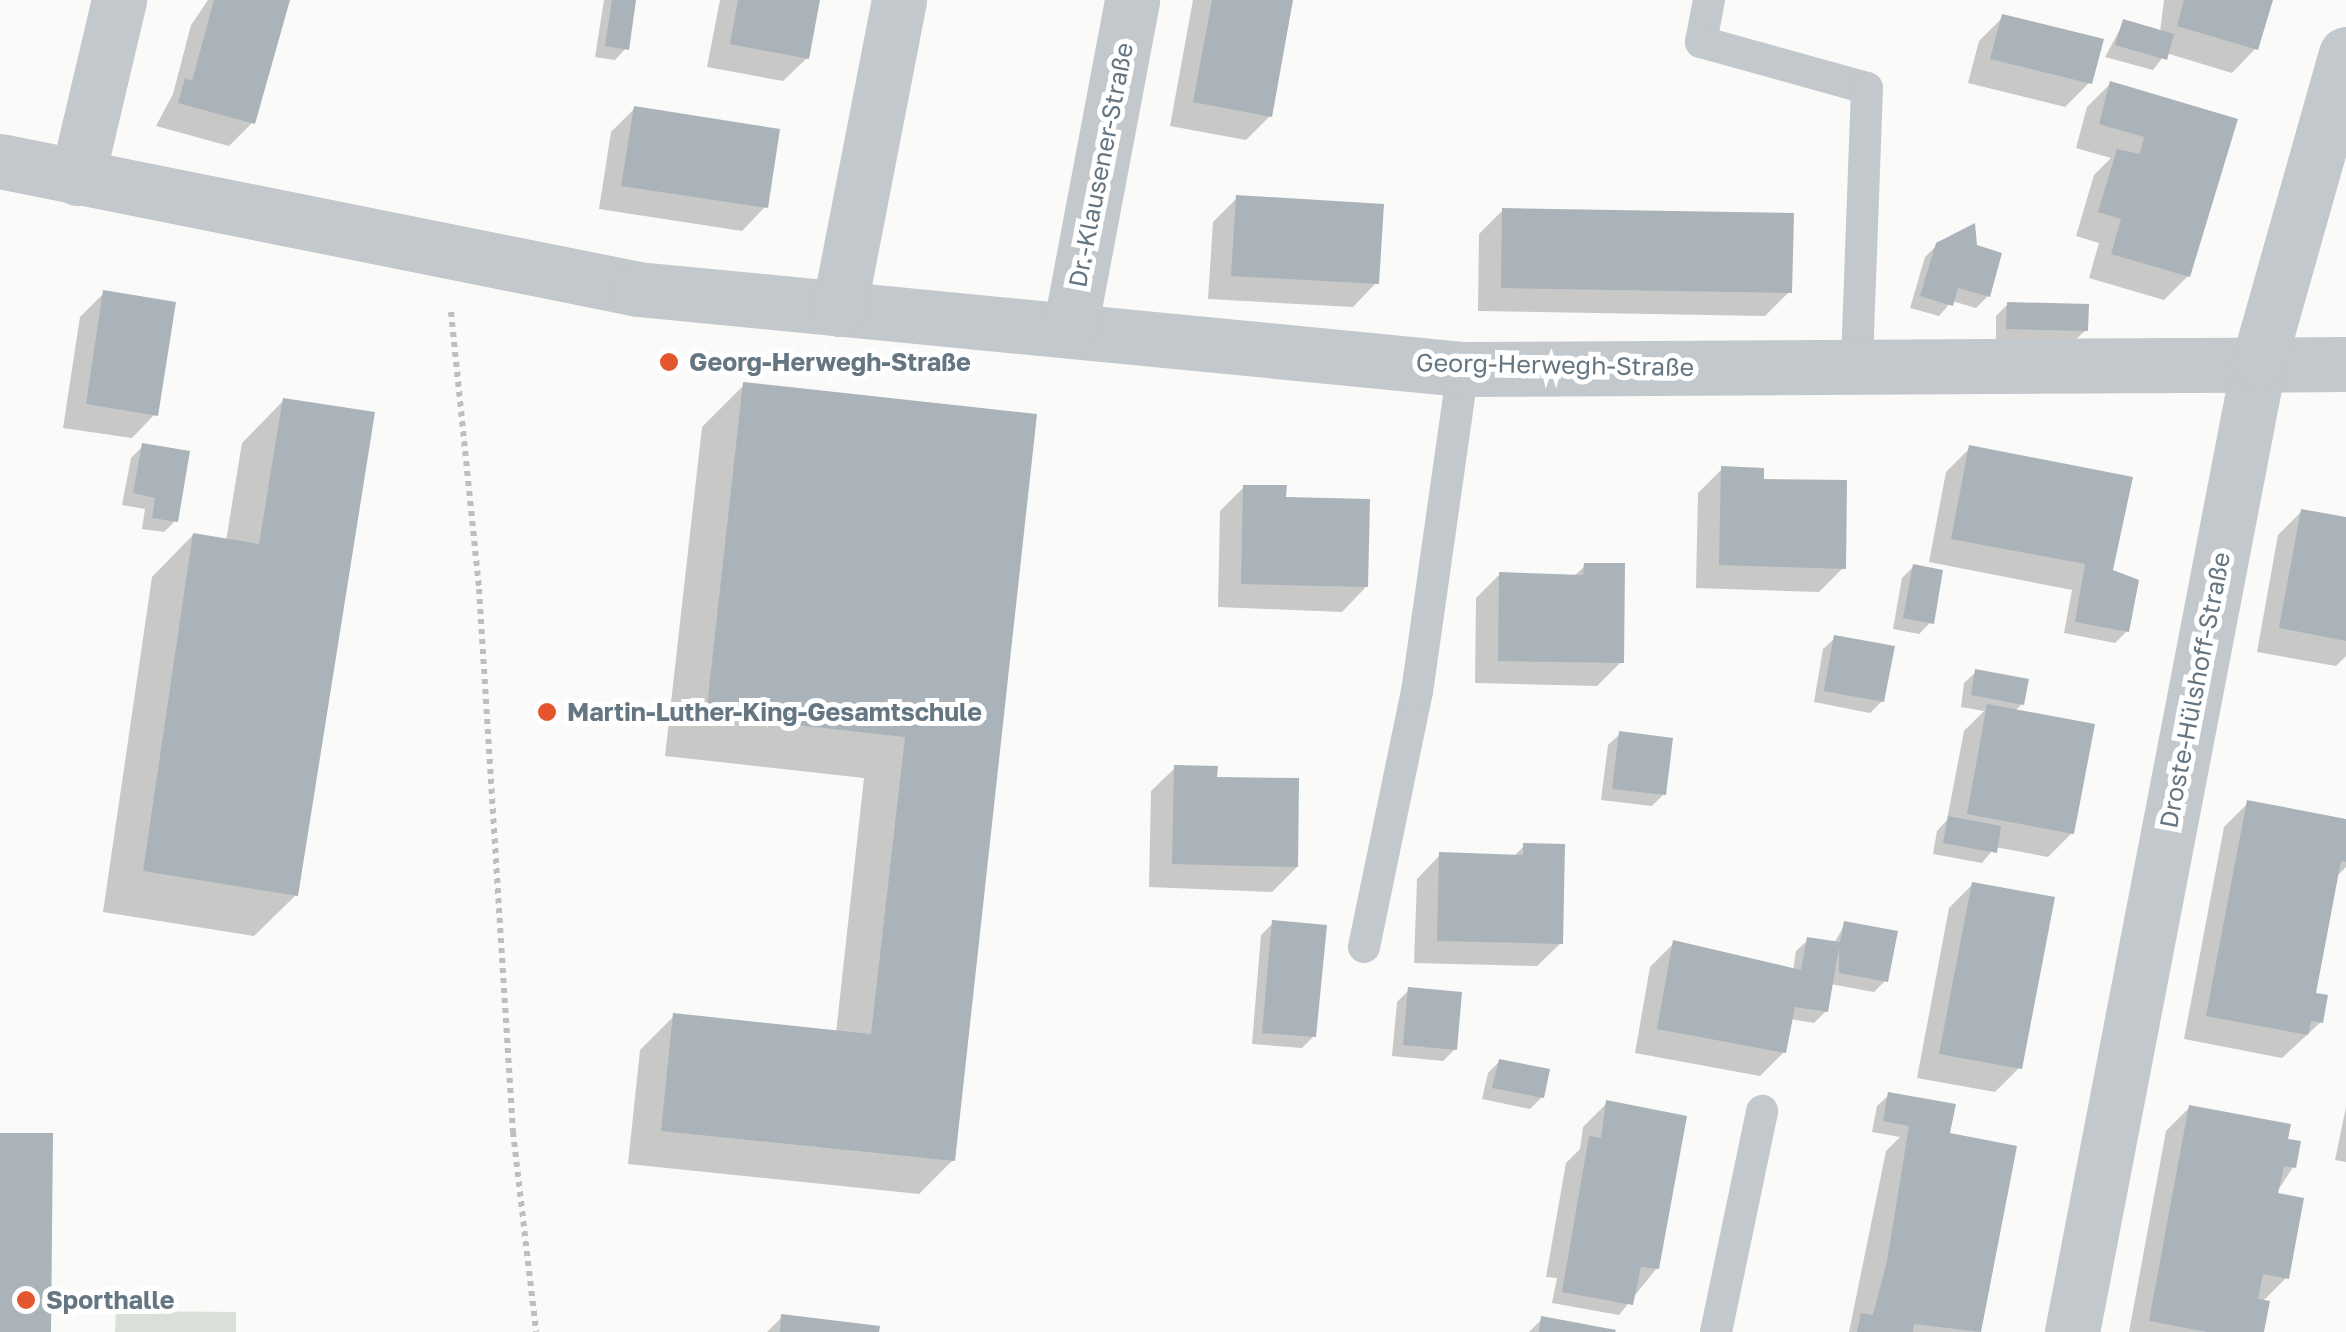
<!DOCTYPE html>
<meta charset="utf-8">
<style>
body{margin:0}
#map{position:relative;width:2346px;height:1332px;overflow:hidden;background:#fafaf8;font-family:"Golos Text",sans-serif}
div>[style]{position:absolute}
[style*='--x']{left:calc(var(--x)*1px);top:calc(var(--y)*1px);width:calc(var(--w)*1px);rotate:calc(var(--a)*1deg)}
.green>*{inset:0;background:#dadfd7}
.shadow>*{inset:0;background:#0003}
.building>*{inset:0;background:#aab3b9}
.path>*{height:6px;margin-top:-3px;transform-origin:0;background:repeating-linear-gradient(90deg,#bbbfc2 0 5px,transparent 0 10px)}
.lane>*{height:32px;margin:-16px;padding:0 16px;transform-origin:16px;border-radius:16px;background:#c3c8cc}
.street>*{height:55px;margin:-27.5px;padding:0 27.5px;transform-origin:27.5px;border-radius:27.5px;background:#c3c8cc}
.dots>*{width:28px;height:28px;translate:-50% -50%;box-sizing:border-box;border:5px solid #fff;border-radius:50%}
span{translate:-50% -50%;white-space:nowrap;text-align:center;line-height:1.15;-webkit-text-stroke:10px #fff;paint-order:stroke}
.street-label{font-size:25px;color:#657683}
.poi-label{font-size:25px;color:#657683;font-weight:700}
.left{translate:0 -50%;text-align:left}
</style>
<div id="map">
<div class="green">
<i style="clip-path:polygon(116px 1311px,236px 1312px,236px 1332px,115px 1332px)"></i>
</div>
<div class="shadow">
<i style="clip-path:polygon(208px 0,287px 0,253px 122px,229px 146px,156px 126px,173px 94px,191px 25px)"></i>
<i style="clip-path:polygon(604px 0,634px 0,626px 48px,615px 60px,595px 57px)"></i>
<i style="clip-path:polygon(720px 0,818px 0,807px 58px,783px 81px,707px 67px)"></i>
<i style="clip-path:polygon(1193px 0,1291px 0,1270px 116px,1246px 140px,1170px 126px)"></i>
<i style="clip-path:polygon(2164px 0,2270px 0,2255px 49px,2232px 73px,2166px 53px,2153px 70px,2105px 57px,2124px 22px,2160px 32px)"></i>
<i style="clip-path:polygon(2003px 17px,2089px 83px,2065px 107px,1968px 83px,1979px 41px)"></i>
<i style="clip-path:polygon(2111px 83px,2235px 120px,2188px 276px,2164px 300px,2089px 278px,2099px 243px,2076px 236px,2094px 175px,2111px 158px,2076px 148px,2087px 107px)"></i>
<i style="clip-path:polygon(635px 108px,765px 207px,742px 231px,599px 209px,611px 132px)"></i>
<i style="clip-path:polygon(1237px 198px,1376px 283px,1353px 307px,1208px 299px,1213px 222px)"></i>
<i style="clip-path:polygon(1503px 210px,1789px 292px,1765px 316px,1478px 311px,1479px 234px)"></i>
<i style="clip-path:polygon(1937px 245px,1988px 296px,1976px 308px,1952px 301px,1939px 316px,1910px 308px,1925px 257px)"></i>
<i style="clip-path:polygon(104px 293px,155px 414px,132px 438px,63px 428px,80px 317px)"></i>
<i style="clip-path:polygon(2008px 304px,2086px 330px,2074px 341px,1996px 339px,1996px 316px)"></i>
<i style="clip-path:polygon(744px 385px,1034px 416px,953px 1160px,919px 1194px,628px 1164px,640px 1050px,674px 1016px,836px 1033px,864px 778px,665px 756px,702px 427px)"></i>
<i style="clip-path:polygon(283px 401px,296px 895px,254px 936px,103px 912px,152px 577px,193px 535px,226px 541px,242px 443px)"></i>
<i style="clip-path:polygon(143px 446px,176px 520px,164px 532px,142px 529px,145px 509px,122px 505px,131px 458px)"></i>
<i style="clip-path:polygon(1970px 448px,2130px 479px,2110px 574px,2127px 631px,2115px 643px,2064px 633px,2072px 590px,1929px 562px,1946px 472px)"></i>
<i style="clip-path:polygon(1722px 469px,1762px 481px,1843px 568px,1819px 592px,1696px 588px,1698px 493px)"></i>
<i style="clip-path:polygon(1244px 487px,1284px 500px,1367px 501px,1365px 588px,1342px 612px,1218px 607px,1220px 511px)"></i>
<i style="clip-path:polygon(2302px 511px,2346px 520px,2346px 656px,2336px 666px,2257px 652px,2278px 535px)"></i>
<i style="clip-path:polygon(1585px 566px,1621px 662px,1597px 686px,1475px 683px,1476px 598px,1500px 574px,1573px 577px)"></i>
<i style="clip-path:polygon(1914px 566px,1931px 622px,1919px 634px,1893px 629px,1902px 578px)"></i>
<i style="clip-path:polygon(1835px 638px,1882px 701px,1870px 713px,1814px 702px,1823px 649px)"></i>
<i style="clip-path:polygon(1976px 672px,2022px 704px,2014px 712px,2072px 833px,2048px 857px,1995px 847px,1982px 863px,1933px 854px,1937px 831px,1947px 820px,1964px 731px,1984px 711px,1961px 707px,1964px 683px)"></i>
<i style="clip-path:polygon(1620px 734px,1664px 794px,1652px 806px,1601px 800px,1608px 745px)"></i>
<i style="clip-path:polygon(1175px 768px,1214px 779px,1297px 781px,1296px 868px,1272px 892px,1149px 887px,1151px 791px)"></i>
<i style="clip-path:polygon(2248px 803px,2346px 821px,2346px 867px,2335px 878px,2313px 995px,2321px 1022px,2282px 1058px,2184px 1039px,2224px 827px)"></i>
<i style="clip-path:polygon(1524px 846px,1561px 943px,1537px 966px,1414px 963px,1417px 879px,1440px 855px,1513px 857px)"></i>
<i style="clip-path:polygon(1973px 884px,2019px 1068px,1995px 1092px,1917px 1078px,1949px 908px)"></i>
<i style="clip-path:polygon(1273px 923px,1314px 1036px,1302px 1048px,1252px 1044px,1261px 935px)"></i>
<i style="clip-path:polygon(1845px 924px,1886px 980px,1874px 992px,1830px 984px,1826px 1011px,1814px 1023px,1790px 1019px,1784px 1052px,1760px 1076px,1635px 1053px,1650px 967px,1674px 943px,1793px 971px,1796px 951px,1808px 940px,1832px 947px)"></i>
<i style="clip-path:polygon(1409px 990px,1455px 1049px,1443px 1061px,1392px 1056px,1397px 1002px)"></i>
<i style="clip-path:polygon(1499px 1062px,1542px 1097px,1530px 1109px,1482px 1099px,1488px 1073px)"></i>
<i style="clip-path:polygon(1889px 1095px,1945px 1134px,2014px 1148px,1979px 1332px,1849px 1332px,1886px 1151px,1900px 1137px,1872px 1132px,1877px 1106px)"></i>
<i style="clip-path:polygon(1607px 1103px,1657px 1268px,1619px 1315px,1552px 1303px,1557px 1278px,1546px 1277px,1566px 1163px,1580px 1149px,1583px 1127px)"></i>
<i style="clip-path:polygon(2190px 1107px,2285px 1141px,2293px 1167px,2275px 1195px,2286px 1278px,2262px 1302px,2262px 1332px,2129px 1332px,2166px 1131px)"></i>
<i style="clip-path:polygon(2346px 1107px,2346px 1162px,2335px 1160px)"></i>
<i style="clip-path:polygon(782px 1317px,876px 1332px,767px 1332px)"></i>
<i style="clip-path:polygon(1542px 1319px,1612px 1332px,1529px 1332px)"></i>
</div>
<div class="building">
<i style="clip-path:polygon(214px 0,290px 0,255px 124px,178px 103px,185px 78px,192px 81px)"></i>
<i style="clip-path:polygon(612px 0,636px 0,629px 50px,605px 46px)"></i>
<i style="clip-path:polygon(738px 0,820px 0,809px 59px,730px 44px)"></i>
<i style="clip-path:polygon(1212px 0,1293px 0,1272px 117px,1193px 102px)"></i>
<i style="clip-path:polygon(2184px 0,2273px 0,2258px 50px,2177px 26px)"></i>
<i style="clip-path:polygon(2002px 14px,2104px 39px,2092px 84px,1990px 59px)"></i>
<i style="clip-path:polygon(2123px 19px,2174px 34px,2167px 60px,2115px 45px)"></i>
<i style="clip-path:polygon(2110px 81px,2238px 119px,2190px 277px,2111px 254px,2121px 219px,2098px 212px,2117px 149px,2140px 154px,2144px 137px,2099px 124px)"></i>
<i style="clip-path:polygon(634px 106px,780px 129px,768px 208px,621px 186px)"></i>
<i style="clip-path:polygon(1236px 195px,1384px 204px,1379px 284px,1231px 276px)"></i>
<i style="clip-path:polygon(1502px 208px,1794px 213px,1792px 293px,1501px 288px)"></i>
<i style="clip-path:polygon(1975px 223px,1977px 245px,2002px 253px,1990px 297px,1958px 288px,1953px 306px,1920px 296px,1936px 243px)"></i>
<i style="clip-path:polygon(103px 290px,176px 302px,158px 416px,86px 404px)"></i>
<i style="clip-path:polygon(2007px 302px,2089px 304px,2088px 331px,2006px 329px)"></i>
<i style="clip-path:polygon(743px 382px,1037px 414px,955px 1161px,661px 1131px,673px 1013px,871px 1034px,905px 737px,706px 715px)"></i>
<i style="clip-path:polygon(283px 398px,375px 412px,298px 896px,143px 871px,193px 533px,259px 544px)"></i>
<i style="clip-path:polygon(142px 443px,190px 451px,178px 522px,152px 518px,155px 498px,133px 493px)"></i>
<i style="clip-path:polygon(1969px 445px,2133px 477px,2113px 570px,2139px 580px,2129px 632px,2075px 622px,2085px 564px,1951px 539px)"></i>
<i style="clip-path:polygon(1721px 466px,1764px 468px,1764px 479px,1847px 480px,1846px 569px,1719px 565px)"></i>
<i style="clip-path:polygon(1243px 485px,1287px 485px,1286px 497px,1370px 499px,1368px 587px,1241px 584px)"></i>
<i style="clip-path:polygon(2301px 509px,2346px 517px,2346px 641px,2279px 628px)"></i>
<i style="clip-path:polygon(1584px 563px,1625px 563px,1624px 663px,1498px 661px,1499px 572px,1583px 575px)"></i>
<i style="clip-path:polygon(1913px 564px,1943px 570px,1934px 624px,1903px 618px)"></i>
<i style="clip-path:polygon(1834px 635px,1895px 646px,1884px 702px,1824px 691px)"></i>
<i style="clip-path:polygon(1975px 669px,2029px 679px,2024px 705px,1971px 695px)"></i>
<i style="clip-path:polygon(1987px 704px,2095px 724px,2074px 834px,1967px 814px)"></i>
<i style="clip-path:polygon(1619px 731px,1673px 738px,1666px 795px,1612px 789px)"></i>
<i style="clip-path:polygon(1174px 765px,1218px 766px,1217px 777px,1299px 778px,1298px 867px,1172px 864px)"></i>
<i style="clip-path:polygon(2247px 800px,2346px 819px,2346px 862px,2341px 861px,2316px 993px,2328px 995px,2323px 1023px,2311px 1021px,2308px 1035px,2206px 1016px)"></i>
<i style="clip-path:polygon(1948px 816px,2001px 826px,1997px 853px,1943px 843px)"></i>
<i style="clip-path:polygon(1523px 843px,1565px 844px,1563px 944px,1437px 941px,1439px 852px,1523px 855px)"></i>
<i style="clip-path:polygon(1972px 882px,2055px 897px,2022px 1069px,1939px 1054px)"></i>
<i style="clip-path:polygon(1272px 920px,1327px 925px,1316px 1037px,1262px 1033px)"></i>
<i style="clip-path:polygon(1844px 921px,1898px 931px,1888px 982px,1839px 973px,1839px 947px,1828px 1012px,1795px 1007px,1786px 1053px,1657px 1029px,1673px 940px,1801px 970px,1807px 937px,1840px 942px)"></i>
<i style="clip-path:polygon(1408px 987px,1462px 992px,1457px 1050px,1403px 1045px)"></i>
<i style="clip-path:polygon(1499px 1059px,1550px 1069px,1544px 1098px,1492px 1088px)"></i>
<i style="clip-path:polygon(1888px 1092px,1956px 1104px,1950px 1133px,2017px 1146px,1981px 1332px,1914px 1324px,1913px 1332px,1857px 1332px,1861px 1313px,1873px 1315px,1887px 1261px,1909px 1126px,1883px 1121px)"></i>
<i style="clip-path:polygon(1606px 1100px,1687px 1116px,1659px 1269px,1641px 1267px,1633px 1305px,1562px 1292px,1589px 1136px,1601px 1138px)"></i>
<i style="clip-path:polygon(2189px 1105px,2291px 1124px,2288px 1139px,2301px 1141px,2296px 1168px,2284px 1166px,2278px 1193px,2304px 1198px,2289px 1279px,2263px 1274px,2258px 1299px,2270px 1301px,2264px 1332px,2208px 1332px,2149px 1321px)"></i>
<i style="clip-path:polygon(0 1133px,53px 1133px,51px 1332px,0 1332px)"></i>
<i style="clip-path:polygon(781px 1314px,880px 1326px,879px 1332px,780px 1332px)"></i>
<i style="clip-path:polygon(1541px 1316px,1616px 1330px,1615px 1332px,1539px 1332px)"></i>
</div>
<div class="path">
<i style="--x:451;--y:312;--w:278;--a:84.2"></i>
<i style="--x:479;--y:589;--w:544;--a:86.42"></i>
<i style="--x:513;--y:1132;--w:201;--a:83.4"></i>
</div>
<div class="lane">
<i style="--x:1709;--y:0;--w:43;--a:100.8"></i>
<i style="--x:1701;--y:42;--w:172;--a:15.5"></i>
<i style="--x:1867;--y:88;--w:278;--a:92.1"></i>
<i style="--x:1364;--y:947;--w:260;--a:-78.3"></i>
<i style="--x:1417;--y:692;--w:326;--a:-81.9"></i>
<i style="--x:1716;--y:1332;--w:226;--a:-78.2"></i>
</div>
<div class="street">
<i style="--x:0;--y:161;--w:651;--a:11.34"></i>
<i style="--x:638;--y:289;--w:829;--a:5.54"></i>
<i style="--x:1463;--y:369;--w:883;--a:-0.32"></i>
<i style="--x:77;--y:178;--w:183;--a:-76.7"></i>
<i style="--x:839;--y:309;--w:315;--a:-79"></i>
<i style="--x:1070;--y:329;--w:335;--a:-79.3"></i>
<i style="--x:2072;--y:1332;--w:989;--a:-79.1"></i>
<i style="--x:2259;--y:361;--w:319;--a:-74.2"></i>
</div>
<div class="dots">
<i style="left:669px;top:362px;background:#e4572e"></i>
<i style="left:547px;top:712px;background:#e4572e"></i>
<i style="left:26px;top:1300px;background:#e4572e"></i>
</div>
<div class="street-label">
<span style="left:1101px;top:165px;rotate:-79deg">Dr.-Klausener-Straße</span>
<span style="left:1555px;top:365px;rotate:1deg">Georg-Herwegh-Straße</span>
<span style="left:2195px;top:690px;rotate:-79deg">Droste-Hülshoff-Straße</span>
</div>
<div class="poi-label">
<span class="left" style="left:689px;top:362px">Georg-Herwegh-Straße</span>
<span class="left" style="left:567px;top:712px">Martin-Luther-King-Gesamtschule</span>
<span class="left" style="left:46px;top:1300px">Sporthalle</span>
</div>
</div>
